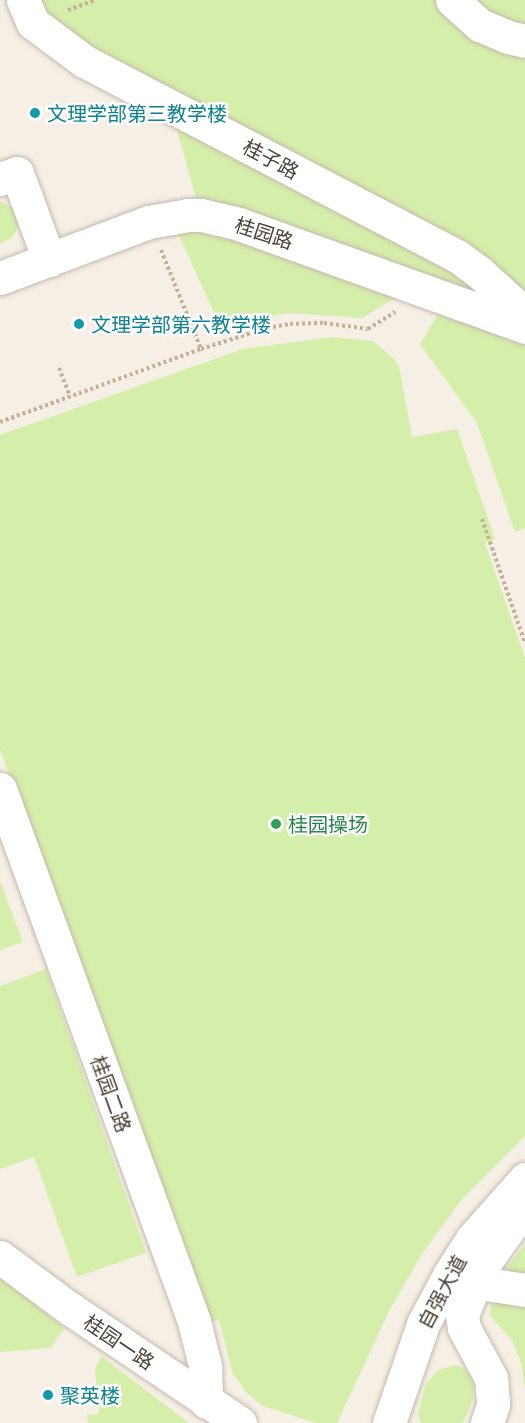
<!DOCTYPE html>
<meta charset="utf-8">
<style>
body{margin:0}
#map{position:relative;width:525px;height:1423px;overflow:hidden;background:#f5efe6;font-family:Lato,"Noto Sans SC",sans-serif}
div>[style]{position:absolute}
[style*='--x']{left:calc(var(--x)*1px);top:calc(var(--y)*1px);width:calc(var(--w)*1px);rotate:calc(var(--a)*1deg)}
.green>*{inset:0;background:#d5eeaa}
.path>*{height:4px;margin-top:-2px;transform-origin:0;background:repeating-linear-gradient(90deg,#c5b197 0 3px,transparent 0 6px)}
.roads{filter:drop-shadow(0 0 2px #c5b9ab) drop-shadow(0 0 2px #c5b9ab)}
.minor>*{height:33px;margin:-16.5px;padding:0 16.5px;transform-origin:16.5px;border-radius:16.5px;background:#fff}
.dots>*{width:16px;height:16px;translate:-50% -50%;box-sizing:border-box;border:3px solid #fff;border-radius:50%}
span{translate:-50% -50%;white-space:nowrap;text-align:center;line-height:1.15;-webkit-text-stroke:4.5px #fff;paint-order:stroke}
.culture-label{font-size:20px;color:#0d838f}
.left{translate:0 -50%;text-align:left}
.street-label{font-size:20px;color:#493f34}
.leisure-label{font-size:20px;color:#27864d}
</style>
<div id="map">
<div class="green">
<i style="clip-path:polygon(30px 0,525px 0,525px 314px,435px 277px,196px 198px,168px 98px,87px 54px)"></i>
<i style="clip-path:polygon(0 201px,14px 209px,19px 223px,13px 237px,0 244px)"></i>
<i style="clip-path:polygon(209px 230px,405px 292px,362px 318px,288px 313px,251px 320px,222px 330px,177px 231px)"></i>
<i style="clip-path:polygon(440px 311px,525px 342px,525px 528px,515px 532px,477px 423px,420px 344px)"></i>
<i style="clip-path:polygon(333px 337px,373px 341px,393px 358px,399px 366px,412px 437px,457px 429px,495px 539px,485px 543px,525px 658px,525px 1136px,462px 1199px,422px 1254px,389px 1311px,337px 1423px,316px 1423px,263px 1406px,247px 1393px,233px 1374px,219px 1320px,208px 1322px,0 749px,0 435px,243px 349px)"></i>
<i style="clip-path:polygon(0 881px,23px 942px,0 950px)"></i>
<i style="clip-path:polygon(46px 969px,146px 1253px,77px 1277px,34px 1157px,0 1169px,0 986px)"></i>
<i style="clip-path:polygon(525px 1244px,525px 1276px,508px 1272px,508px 1266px)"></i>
<i style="clip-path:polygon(0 1276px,64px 1328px,51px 1348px,0 1352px)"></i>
<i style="clip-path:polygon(494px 1296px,525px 1301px,525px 1390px,521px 1363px,512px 1340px,489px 1315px)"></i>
<i style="clip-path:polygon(101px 1356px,189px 1423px,88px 1423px,87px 1415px,99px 1414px,95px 1370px)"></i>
<i style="clip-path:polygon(456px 1365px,464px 1368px,473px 1381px,473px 1398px,466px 1417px,462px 1423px,421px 1423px,418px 1414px,426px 1384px,438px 1370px)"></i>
</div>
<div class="path">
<i style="--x:68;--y:10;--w:29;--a:-20"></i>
<i style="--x:161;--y:250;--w:107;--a:68"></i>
<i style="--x:59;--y:368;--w:30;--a:69"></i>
<i style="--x:0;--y:422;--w:214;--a:-20"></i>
<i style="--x:201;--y:349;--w:69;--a:-17.7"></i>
<i style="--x:267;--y:328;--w:23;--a:-10"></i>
<i style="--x:290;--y:324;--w:34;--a:-2"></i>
<i style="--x:324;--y:323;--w:44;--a:7.8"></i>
<i style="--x:368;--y:329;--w:32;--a:-32"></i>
<i style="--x:482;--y:519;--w:131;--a:70.9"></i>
</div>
<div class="roads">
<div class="minor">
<i style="--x:23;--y:0;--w:25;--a:67"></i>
<i style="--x:33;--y:23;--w:64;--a:36.7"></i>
<i style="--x:84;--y:61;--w:421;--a:27.6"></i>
<i style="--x:457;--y:256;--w:29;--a:36"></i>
<i style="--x:480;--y:273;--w:61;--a:42.3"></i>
<i style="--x:452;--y:0;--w:38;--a:42"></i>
<i style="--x:480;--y:25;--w:30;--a:23"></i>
<i style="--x:508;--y:37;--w:17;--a:13"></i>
<i style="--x:0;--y:179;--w:18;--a:-19"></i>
<i style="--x:17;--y:173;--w:93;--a:69.8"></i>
<i style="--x:0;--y:278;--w:159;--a:-20.6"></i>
<i style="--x:149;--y:222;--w:39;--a:-10"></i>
<i style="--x:187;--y:215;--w:14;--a:0"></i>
<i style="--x:201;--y:215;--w:39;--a:13"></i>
<i style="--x:239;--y:224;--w:304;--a:19.8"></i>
<i style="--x:0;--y:789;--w:566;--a:69.97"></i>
<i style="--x:194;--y:1321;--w:46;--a:76.3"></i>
<i style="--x:205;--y:1366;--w:36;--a:88"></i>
<i style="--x:0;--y:1257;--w:86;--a:36.5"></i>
<i style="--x:69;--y:1308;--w:206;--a:33.9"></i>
<i style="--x:474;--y:1282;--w:52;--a:8.9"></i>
<i style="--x:389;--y:1423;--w:105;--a:-71"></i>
<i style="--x:423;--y:1324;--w:55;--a:-62"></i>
<i style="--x:449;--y:1275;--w:43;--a:-57.4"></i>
<i style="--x:472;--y:1239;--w:80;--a:-48.5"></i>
<i style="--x:487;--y:1423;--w:20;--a:-72"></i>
<i style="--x:493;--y:1404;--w:26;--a:-94"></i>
<i style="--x:491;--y:1378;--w:57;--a:-118.4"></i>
<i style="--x:464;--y:1328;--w:13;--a:-99"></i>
<i style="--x:462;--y:1315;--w:51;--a:-68"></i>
<i style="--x:481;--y:1268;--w:64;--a:-54.6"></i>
</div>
</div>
<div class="dots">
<i style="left:35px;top:113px;background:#0f9aa8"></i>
<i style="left:79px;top:324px;background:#0f9aa8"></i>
<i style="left:276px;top:824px;background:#2e9e5b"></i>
<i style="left:48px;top:1395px;background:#0f9aa8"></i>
</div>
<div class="culture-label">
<span class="left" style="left:47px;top:113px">文理学部第三教学楼</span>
<span class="left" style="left:91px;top:324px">文理学部第六教学楼</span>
<span class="left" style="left:60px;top:1395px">聚英楼</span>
</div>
<div class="street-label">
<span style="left:271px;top:159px;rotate:28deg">桂子路</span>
<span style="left:264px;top:233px;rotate:18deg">桂园路</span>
<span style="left:111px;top:1094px;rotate:70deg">桂园二路</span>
<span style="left:442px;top:1292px;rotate:-62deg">自强大道</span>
<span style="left:119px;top:1342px;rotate:34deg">桂园一路</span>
</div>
<div class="leisure-label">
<span class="left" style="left:288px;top:824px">桂园操场</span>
</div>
</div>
